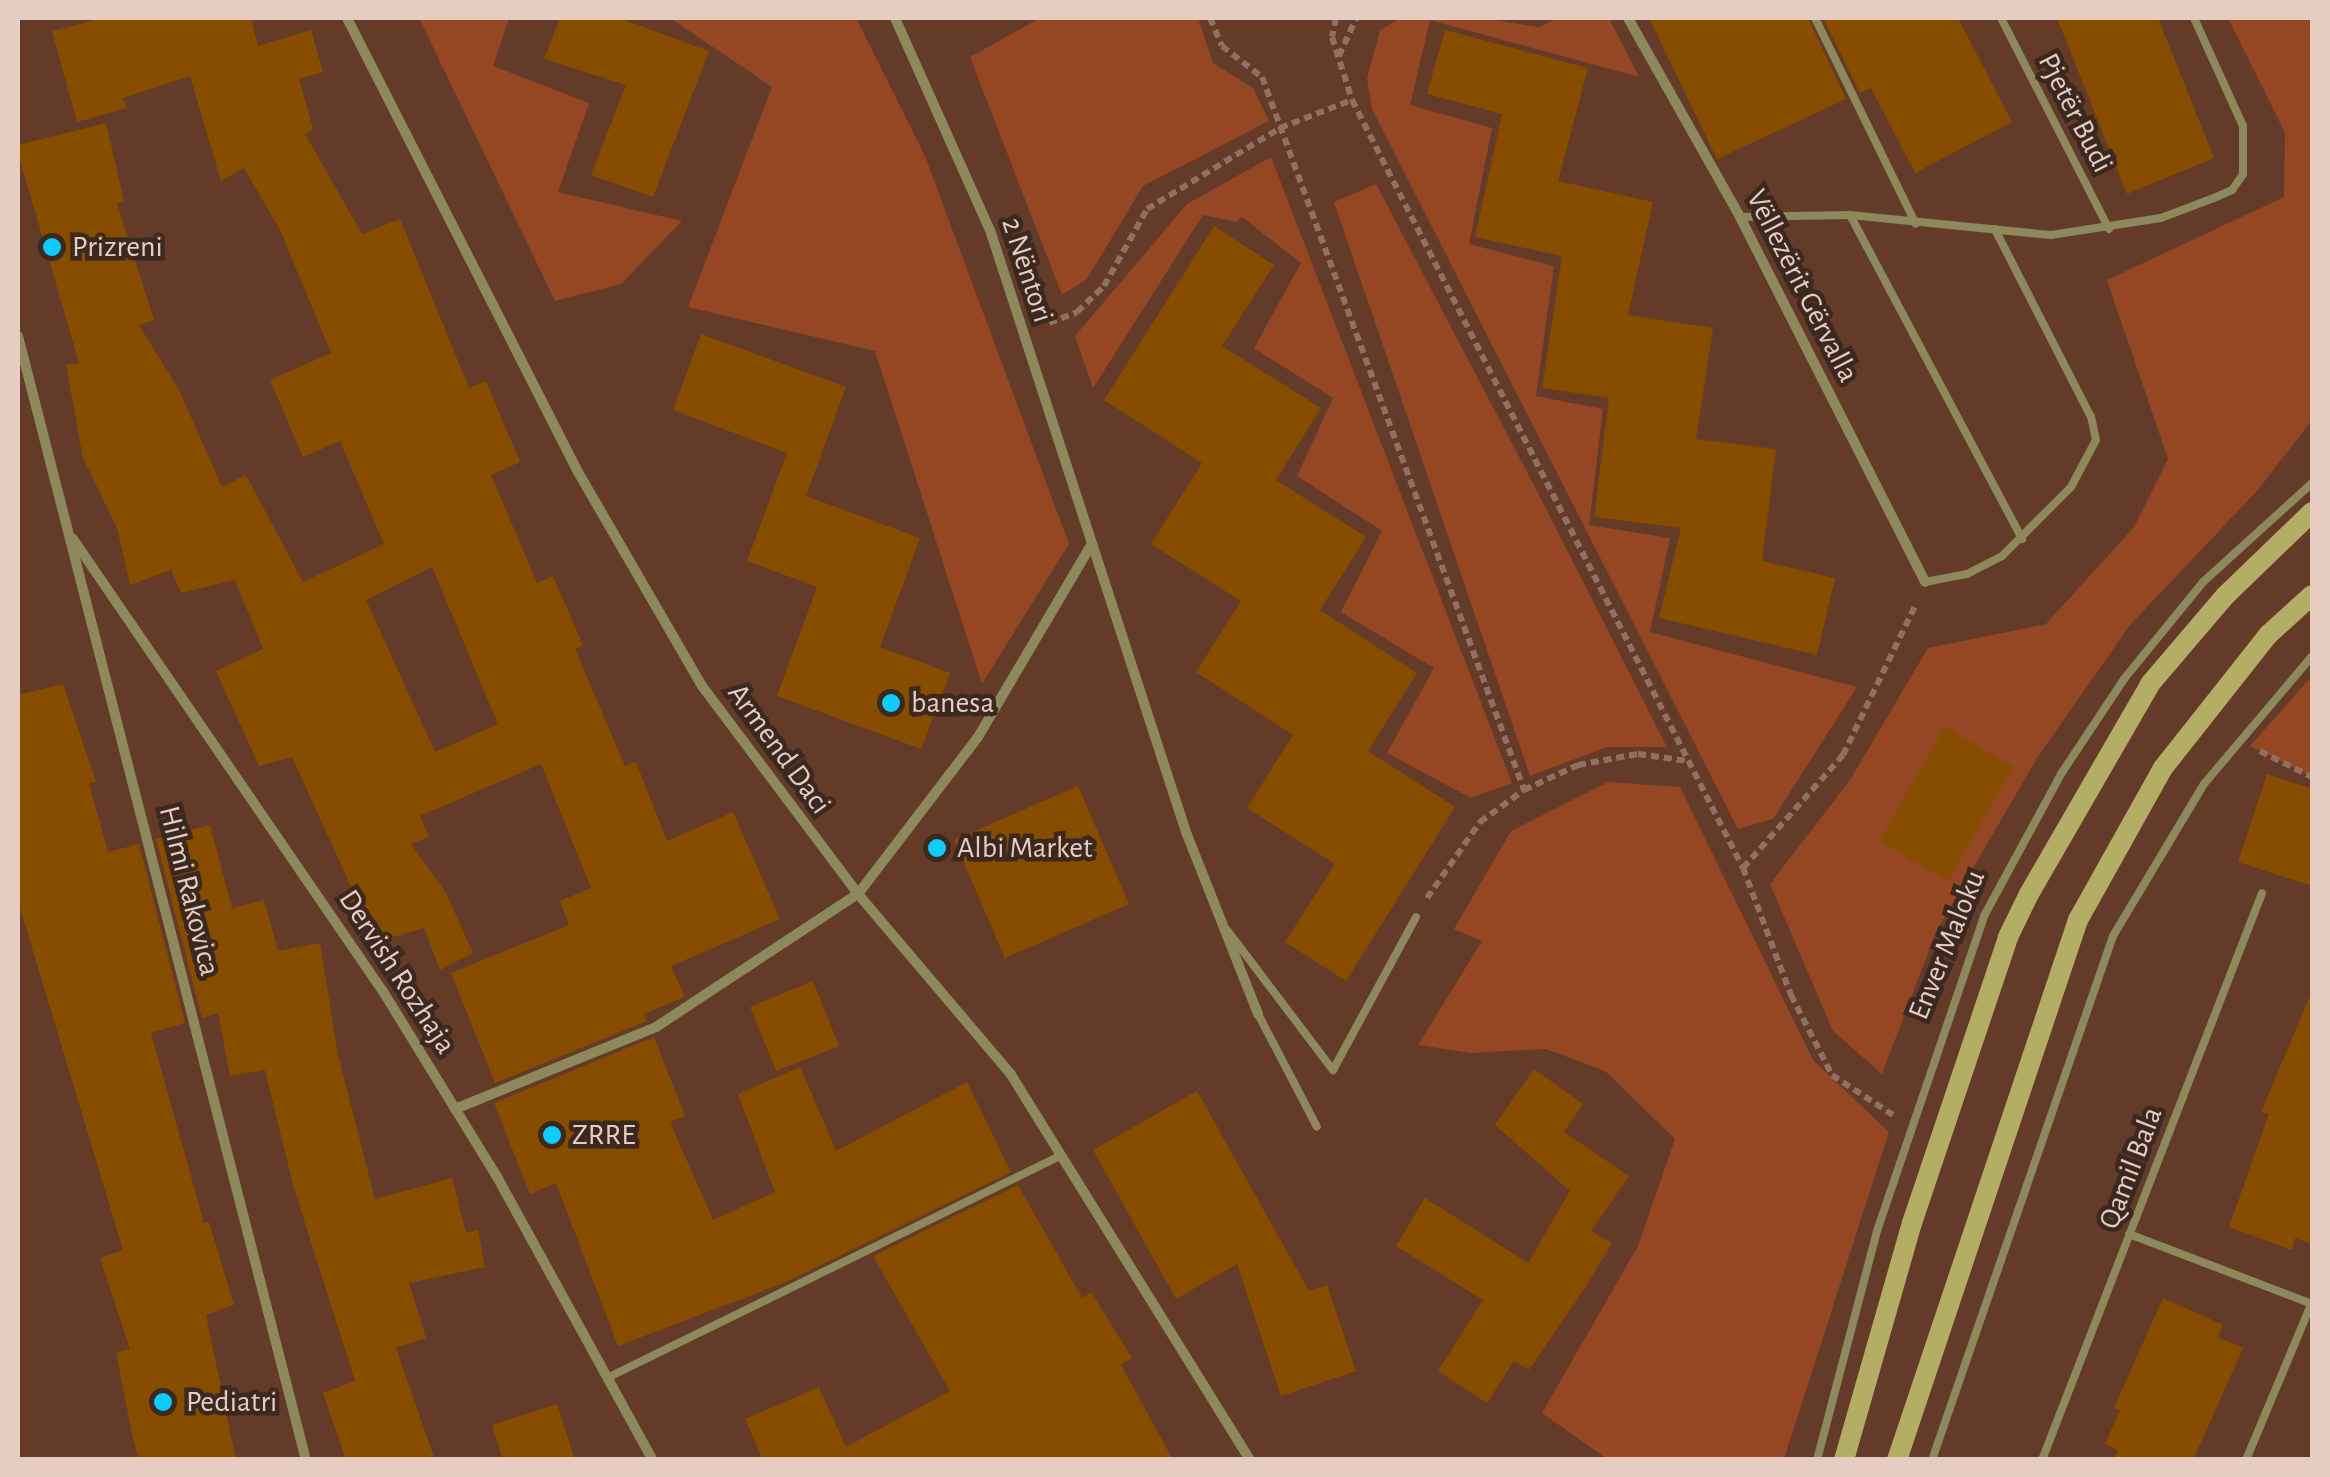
<!DOCTYPE html>
<meta charset="utf-8">
<style>
body{margin:0}
#map{position:relative;width:2330px;height:1477px;overflow:hidden;background:#643a29;font-family:"Alegreya Sans",sans-serif}
div>[style]{position:absolute}
[style*='--x']{left:calc(var(--x)*1px);top:calc(var(--y)*1px);width:calc(var(--w)*1px);rotate:calc(var(--a)*1deg)}
.green>*{inset:0;background:#954622}
.building>*{inset:0;background:#864c00}
.path>*{height:6px;margin-top:-3px;transform-origin:0;background:repeating-linear-gradient(90deg,#936f60 0 8px,transparent 0 13px)}
.service>*{height:8px;margin:-4px;padding:0 4px;transform-origin:4px;border-radius:4px;background:#8d895d}
.minor>*{height:10px;margin:-5px;padding:0 5px;transform-origin:5px;border-radius:5px;background:#8d895d}
.secondary>*{height:20px;margin:-10px;padding:0 10px;transform-origin:10px;border-radius:10px;background:#b4ad66}
.dots>*{width:28px;height:28px;translate:-50% -50%;box-sizing:border-box;border:5px solid #3b281f;border-radius:50%}
span{translate:-50% -50%;white-space:nowrap;text-align:center;line-height:1.15;-webkit-text-stroke:9px #3b281f;paint-order:stroke}
.street-label{font-size:30px;color:#e7ccc2}
.poi-label{font-size:30px;color:#e7ccc2}
.left{translate:0 -50%;text-align:left}
.frame{position:absolute;inset:0;border:20px solid #e7ccc2;pointer-events:none}
</style>
<div id="map">
<div class="green">
<i style="clip-path:polygon(419px 18px,509px 18px,493px 66px,589px 103px,558px 192px,682px 221px,621px 284px,555px 301px)"></i>
<i style="clip-path:polygon(670px 18px,856px 18px,925px 156px,1069px 544px,982px 684px,875px 351px,688px 307px,772px 87px)"></i>
<i style="clip-path:polygon(1040px 18px,1198px 18px,1213px 63px,1253px 88px,1269px 121px,1143px 186px,1087px 279px,1062px 295px,970px 57px)"></i>
<i style="clip-path:polygon(1401px 18px,1481px 18px,1539px 27px,1558px 18px,1609px 18px,1639px 77px,1430px 20px,1410px 105px,1492px 128px,1469px 244px,1554px 266px,1536px 396px,1603px 409px,1589px 525px,1670px 538px,1650px 632px,1857px 687px,1773px 819px,1738px 829px,1372px 109px,1367px 79px,1380px 30px)"></i>
<i style="clip-path:polygon(2228px 18px,2312px 18px,2312px 420px,2258px 490px,2130px 625px,2037px 758px,1936px 932px,1882px 1074px,1833px 1031px,1770px 884px,1850px 780px,1928px 648px,2046px 624px,2134px 527px,2168px 459px,2107px 280px,2284px 197px,2285px 133px)"></i>
<i style="clip-path:polygon(1271px 157px,1512px 783px,1471px 798px,1387px 753px,1434px 668px,1341px 612px,1382px 531px,1297px 476px,1333px 398px,1254px 348px,1301px 263px,1242px 217px,1237px 222px,1203px 215px,1093px 388px,1075px 336px,1187px 204px)"></i>
<i style="clip-path:polygon(1376px 184px,1536px 489px,1667px 747px,1607px 747px,1530px 776px,1334px 202px)"></i>
<i style="clip-path:polygon(2312px 676px,2312px 777px,2250px 746px)"></i>
<i style="clip-path:polygon(1608px 782px,1680px 787px,1813px 1060px,1889px 1132px,1784px 1459px,1607px 1459px,1542px 1413px,1638px 1246px,1675px 1139px,1605px 1071px,1546px 1049px,1471px 1053px,1418px 1045px,1482px 941px,1454px 929px,1511px 831px)"></i>
</div>
<div class="building">
<i style="clip-path:polygon(evenodd,104px 18px,251px 18px,258px 46px,311px 30px,323px 72px,299px 79px,313px 129px,305px 134px,362px 234px,400px 219px,469px 388px,486px 381px,520px 462px,491px 475px,537px 583px,553px 576px,583px 646px,575px 649px,625px 766px,636px 762px,667px 841px,733px 812px,780px 919px,671px 966px,685px 997px,644px 1014px,647px 1021px,495px 1083px,451px 973px,569px 925px,560px 901px,591px 888px,541px 764px,420px 816px,429px 837px,411px 844px,446px 893px,473px 953px,440px 970px,424px 928px,379px 941px,347px 895px,353px 891px,292px 757px,259px 766px,216px 671px,263px 649px,235px 580px,181px 593px,171px 570px,130px 585px,117px 528px,83px 458px,66px 365px,79px 363px,18px 153px,18px 145px,106px 123px,124px 201px,117px 203px,154px 320px,139px 325px,179px 390px,222px 487px,246px 475px,303px 582px,384px 544px,340px 441px,303px 457px,270px 380px,331px 353px,281px 232px,244px 168px,221px 181px,190px 76px,123px 98px,127px 108px,77px 122px,52px 31px,104px 18px,432px 567px,498px 724px,435px 752px,366px 600px,432px 567px)"></i>
<i style="clip-path:polygon(560px 18px,619px 18px,709px 51px,653px 197px,591px 175px,626px 85px,544px 59px)"></i>
<i style="clip-path:polygon(1649px 18px,1808px 18px,1846px 99px,1717px 159px)"></i>
<i style="clip-path:polygon(1823px 18px,1958px 18px,2012px 122px,1915px 173px,1871px 88px,1860px 93px)"></i>
<i style="clip-path:polygon(2057px 18px,2158px 18px,2214px 158px,2127px 194px)"></i>
<i style="clip-path:polygon(1445px 30px,1588px 68px,1558px 181px,1653px 202px,1628px 315px,1713px 328px,1696px 439px,1776px 449px,1762px 561px,1835px 578px,1817px 655px,1659px 618px,1681px 528px,1594px 517px,1609px 398px,1542px 388px,1562px 256px,1475px 237px,1502px 114px,1427px 94px)"></i>
<i style="clip-path:polygon(1214px 226px,1274px 265px,1222px 346px,1321px 408px,1276px 480px,1366px 537px,1320px 610px,1417px 673px,1368px 751px,1455px 807px,1346px 981px,1285px 942px,1335px 864px,1247px 808px,1293px 735px,1196px 672px,1241px 601px,1151px 544px,1202px 463px,1104px 400px)"></i>
<i style="clip-path:polygon(701px 334px,846px 387px,806px 496px,920px 538px,880px 647px,950px 673px,921px 749px,777px 696px,817px 587px,747px 561px,787px 453px,673px 410px)"></i>
<i style="clip-path:polygon(63px 684px,96px 782px,89px 784px,108px 852px,139px 844px,185px 1023px,151px 1033px,204px 1223px,209px 1222px,234px 1305px,206px 1315px,236px 1460px,139px 1460px,133px 1439px,116px 1352px,130px 1349px,100px 1258px,123px 1250px,18px 901px,18px 695px)"></i>
<i style="clip-path:polygon(1945px 727px,2013px 767px,1948px 881px,1879px 841px)"></i>
<i style="clip-path:polygon(2267px 774px,2312px 789px,2312px 886px,2238px 862px)"></i>
<i style="clip-path:polygon(1078px 786px,1129px 904px,1005px 958px,954px 840px)"></i>
<i style="clip-path:polygon(210px 825px,232px 908px,264px 900px,278px 951px,320px 943px,338px 1055px,375px 1199px,452px 1178px,466px 1233px,478px 1230px,485px 1267px,409px 1283px,426px 1338px,396px 1348px,435px 1460px,346px 1460px,323px 1393px,355px 1381px,293px 1185px,265px 1070px,230px 1076px,218px 1013px,202px 1018px,156px 839px)"></i>
<i style="clip-path:polygon(813px 981px,839px 1046px,776px 1071px,750px 1007px)"></i>
<i style="clip-path:polygon(2312px 991px,2312px 1244px,2295px 1238px,2292px 1250px,2229px 1227px,2269px 1114px,2261px 1112px)"></i>
<i style="clip-path:polygon(654px 1037px,685px 1116px,670px 1122px,713px 1220px,775px 1192px,738px 1094px,800px 1067px,836px 1151px,967px 1082px,1011px 1172px,786px 1282px,618px 1346px,556px 1183px,530px 1194px,494px 1103px)"></i>
<i style="clip-path:polygon(1534px 1069px,1583px 1104px,1564px 1132px,1629px 1176px,1591px 1231px,1612px 1243px,1585px 1288px,1529px 1370px,1514px 1361px,1487px 1403px,1438px 1371px,1483px 1300px,1396px 1246px,1425px 1198px,1528px 1263px,1570px 1191px,1495px 1125px)"></i>
<i style="clip-path:polygon(1197px 1091px,1309px 1291px,1327px 1285px,1356px 1371px,1281px 1396px,1237px 1264px,1176px 1299px,1093px 1150px)"></i>
<i style="clip-path:polygon(1018px 1185px,1082px 1298px,1091px 1292px,1132px 1358px,1121px 1365px,1173px 1460px,763px 1460px,745px 1419px,819px 1387px,846px 1447px,950px 1391px,873px 1256px)"></i>
<i style="clip-path:polygon(2163px 1298px,2223px 1325px,2218px 1337px,2243px 1348px,2193px 1460px,2113px 1460px,2118px 1450px,2105px 1444px,2120px 1410px,2114px 1408px)"></i>
<i style="clip-path:polygon(557px 1404px,575px 1460px,503px 1460px,492px 1425px)"></i>
</div>
<div class="path">
<i style="--x:1210;--y:18;--w:30;--a:67"></i>
<i style="--x:1222;--y:46;--w:51;--a:37.8"></i>
<i style="--x:1262;--y:77;--w:760;--a:69.82"></i>
<i style="--x:1336;--y:18;--w:19;--a:102"></i>
<i style="--x:1332;--y:37;--w:66;--a:72.4"></i>
<i style="--x:1352;--y:100;--w:862;--a:63.02"></i>
<i style="--x:1743;--y:868;--w:151;--a:-48.5"></i>
<i style="--x:1843;--y:755;--w:165;--a:-64.2"></i>
<i style="--x:1339;--y:56;--w:42;--a:-65.9"></i>
<i style="--x:1049;--y:323;--w:30;--a:-21"></i>
<i style="--x:1077;--y:312;--w:37;--a:-44"></i>
<i style="--x:1104;--y:286;--w:88;--a:-60.8"></i>
<i style="--x:1147;--y:209;--w:156;--a:-31.3"></i>
<i style="--x:1280;--y:128;--w:77;--a:-21.3"></i>
<i style="--x:2260;--y:751;--w:58;--a:26.6"></i>
<i style="--x:1743;--y:868;--w:136;--a:69.3"></i>
<i style="--x:1791;--y:995;--w:90;--a:62.9"></i>
<i style="--x:1832;--y:1075;--w:73;--a:33.3"></i>
<i style="--x:1427;--y:898;--w:93;--a:-55.1"></i>
<i style="--x:1480;--y:822;--w:54;--a:-36"></i>
<i style="--x:1524;--y:790;--w:60;--a:-24.8"></i>
<i style="--x:1578;--y:765;--w:61;--a:-10.4"></i>
<i style="--x:1638;--y:754;--w:49;--a:8.1"></i>
</div>
<div class="service">
<i style="--x:1815;--y:18;--w:229;--a:63.9"></i>
<i style="--x:2001;--y:18;--w:237;--a:62.9"></i>
<i style="--x:1850;--y:215;--w:367;--a:62"></i>
<i style="--x:1740;--y:217;--w:110;--a:-1"></i>
<i style="--x:1850;--y:215;--w:202;--a:5.7"></i>
<i style="--x:2051;--y:235;--w:111;--a:-8.8"></i>
<i style="--x:2161;--y:218;--w:57;--a:-20.7"></i>
<i style="--x:2214;--y:198;--w:20;--a:-24"></i>
<i style="--x:2232;--y:190;--w:19;--a:-55"></i>
<i style="--x:2243;--y:174;--w:48;--a:-90"></i>
<i style="--x:2243;--y:126;--w:119;--a:-114.4"></i>
<i style="--x:1925;--y:582;--w:43;--a:-10.8"></i>
<i style="--x:1967;--y:574;--w:39;--a:-27"></i>
<i style="--x:2002;--y:556;--w:98;--a:-45"></i>
<i style="--x:2071;--y:487;--w:53;--a:-62"></i>
<i style="--x:2096;--y:440;--w:24;--a:-102"></i>
<i style="--x:2091;--y:417;--w:211;--a:-117.1"></i>
<i style="--x:1227;--y:930;--w:176;--a:52.9"></i>
<i style="--x:1333;--y:1070;--w:174;--a:-61.5"></i>
<i style="--x:1258;--y:1014;--w:127;--a:62.4"></i>
<i style="--x:2129;--y:1234;--w:196;--a:20.9"></i>
<i style="--x:609;--y:1377;--w:504;--a:-26.11"></i>
<i style="--x:1817;--y:1460;--w:240;--a:-75.3"></i>
<i style="--x:1878;--y:1228;--w:330;--a:-71.2"></i>
<i style="--x:1984;--y:916;--w:162;--a:-61.5"></i>
<i style="--x:2061;--y:774;--w:114;--a:-56.4"></i>
<i style="--x:2124;--y:679;--w:125;--a:-50.8"></i>
<i style="--x:2203;--y:582;--w:147;--a:-42.2"></i>
<i style="--x:1932;--y:1460;--w:554;--a:-70.94"></i>
<i style="--x:2113;--y:936;--w:177;--a:-59.1"></i>
<i style="--x:2204;--y:784;--w:167;--a:-49.8"></i>
<i style="--x:2042;--y:1460;--w:608;--a:-68.79"></i>
<i style="--x:2246;--y:1460;--w:171;--a:-67.3"></i>
</div>
<div class="minor">
<i style="--x:347;--y:18;--w:509;--a:63.03"></i>
<i style="--x:578;--y:472;--w:247;--a:59.9"></i>
<i style="--x:702;--y:686;--w:260;--a:53.1"></i>
<i style="--x:858;--y:894;--w:235;--a:49.7"></i>
<i style="--x:1010;--y:1073;--w:455;--a:58.2"></i>
<i style="--x:895;--y:18;--w:235;--a:65.9"></i>
<i style="--x:991;--y:233;--w:630;--a:71.97"></i>
<i style="--x:1186;--y:832;--w:196;--a:68.4"></i>
<i style="--x:1628;--y:18;--w:228;--a:60.6"></i>
<i style="--x:1740;--y:217;--w:409;--a:63.1"></i>
<i style="--x:18;--y:336;--w:1160;--a:75.63"></i>
<i style="--x:73;--y:539;--w:550;--a:55.59"></i>
<i style="--x:384;--y:993;--w:214;--a:58.4"></i>
<i style="--x:496;--y:1175;--w:325;--a:61.2"></i>
<i style="--x:455;--y:1109;--w:217;--a:-22.2"></i>
<i style="--x:656;--y:1027;--w:242;--a:-33.4"></i>
<i style="--x:858;--y:894;--w:198;--a:-52.6"></i>
<i style="--x:978;--y:737;--w:223;--a:-59.5"></i>
</div>
<div class="secondary">
<i style="--x:1844;--y:1460;--w:247;--a:-74"></i>
<i style="--x:1912;--y:1223;--w:302;--a:-71.4"></i>
<i style="--x:2008;--y:937;--w:48;--a:-64"></i>
<i style="--x:2029;--y:894;--w:242;--a:-60"></i>
<i style="--x:2150;--y:684;--w:116;--a:-49.6"></i>
<i style="--x:2225;--y:596;--w:121;--a:-44"></i>
<i style="--x:1897;--y:1460;--w:570;--a:-71.47"></i>
<i style="--x:2078;--y:920;--w:174;--a:-60.8"></i>
<i style="--x:2163;--y:768;--w:169;--a:-51.7"></i>
<i style="--x:2268;--y:635;--w:59;--a:-42.3"></i>
</div>
<div class="dots">
<i style="left:52px;top:247px;background:#10cafa"></i>
<i style="left:891px;top:703px;background:#10cafa"></i>
<i style="left:937px;top:848px;background:#10cafa"></i>
<i style="left:552px;top:1135px;background:#10cafa"></i>
<i style="left:163px;top:1402px;background:#10cafa"></i>
</div>
<div class="street-label">
<span style="left:2075px;top:113px;rotate:63deg">Pjetër Budi</span>
<span style="left:1027px;top:270px;rotate:72deg">2 Nëntori</span>
<span style="left:1802px;top:286px;rotate:63deg">Vëllezërit Gërvalla</span>
<span style="left:779px;top:749px;rotate:54deg">Armend Daci</span>
<span style="left:189px;top:891px;rotate:76deg">Hilmi Rakovica</span>
<span style="left:1947px;top:945px;rotate:-68deg">Enver Maloku</span>
<span style="left:397px;top:972px;rotate:57deg">Dervish Rozhaja</span>
<span style="left:2131px;top:1168px;rotate:-69deg">Qamil Bala</span>
</div>
<div class="poi-label">
<span class="left" style="left:72px;top:247px">Prizreni</span>
<span class="left" style="left:911px;top:703px">banesa</span>
<span class="left" style="left:957px;top:848px">Albi Market</span>
<span class="left" style="left:572px;top:1135px">ZRRE</span>
<span class="left" style="left:186px;top:1402px">Pediatri</span>
</div>
<div class="frame"></div>
</div>
